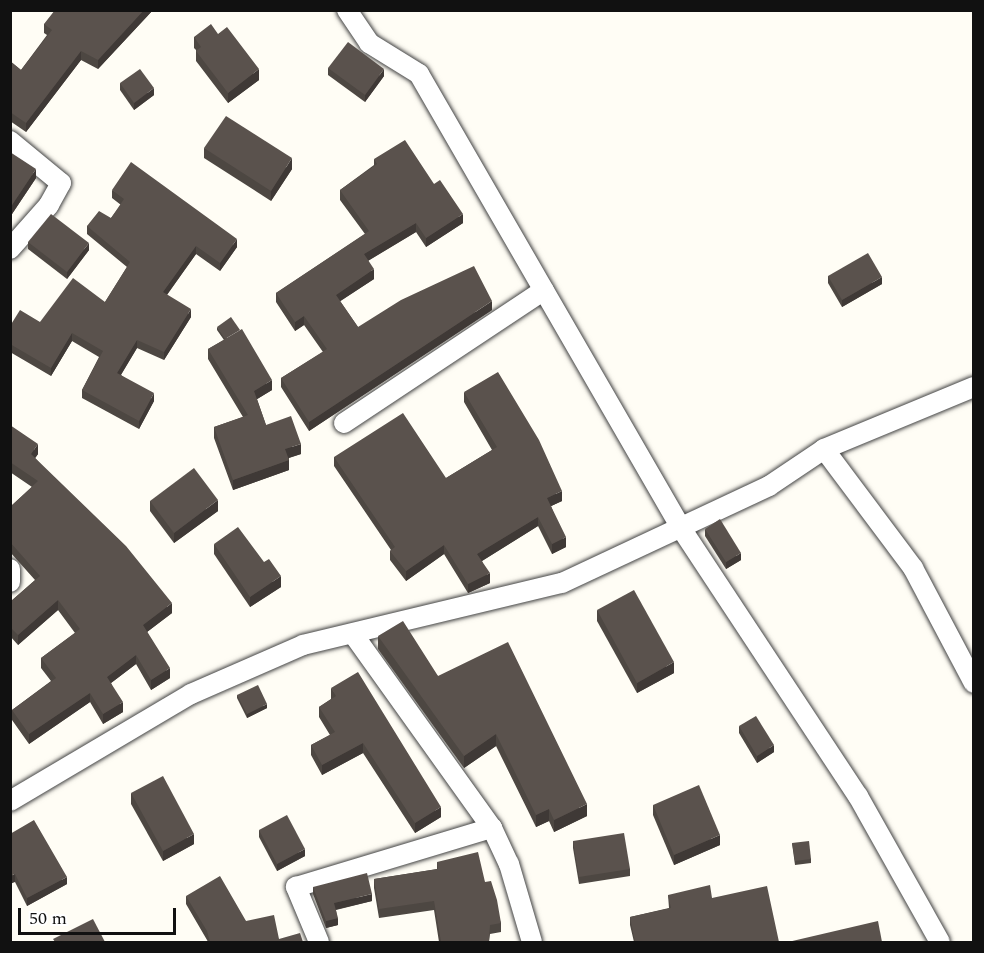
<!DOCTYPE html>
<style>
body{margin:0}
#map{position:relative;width:984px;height:953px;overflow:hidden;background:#fffdf5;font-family:Spectral,serif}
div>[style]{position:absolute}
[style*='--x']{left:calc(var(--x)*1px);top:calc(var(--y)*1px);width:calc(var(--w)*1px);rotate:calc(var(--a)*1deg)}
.roads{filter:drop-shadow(0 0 2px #444) drop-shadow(0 0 2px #444)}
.minor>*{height:20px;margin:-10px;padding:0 10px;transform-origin:10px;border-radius:10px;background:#fff}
.wall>*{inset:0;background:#4d4742}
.shaded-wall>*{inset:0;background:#3f3936}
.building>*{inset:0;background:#5a524d}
span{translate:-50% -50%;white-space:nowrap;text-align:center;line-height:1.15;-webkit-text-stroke:6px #fff;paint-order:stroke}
.frame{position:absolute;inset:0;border:12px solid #111;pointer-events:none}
.scale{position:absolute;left:18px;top:908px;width:158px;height:27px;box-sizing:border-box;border:3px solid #111;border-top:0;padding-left:8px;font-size:18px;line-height:21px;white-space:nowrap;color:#111;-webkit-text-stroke:4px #fff;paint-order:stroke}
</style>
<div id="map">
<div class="roads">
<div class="minor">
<i style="--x:347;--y:10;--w:40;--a:56"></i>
<i style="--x:369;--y:43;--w:59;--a:31.8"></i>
<i style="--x:419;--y:74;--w:524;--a:60.01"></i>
<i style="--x:681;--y:528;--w:321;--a:56.6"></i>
<i style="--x:858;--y:796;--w:167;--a:60.7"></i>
<i style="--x:10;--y:141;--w:66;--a:39.5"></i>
<i style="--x:61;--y:183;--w:25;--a:119"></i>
<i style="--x:49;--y:205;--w:59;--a:131.6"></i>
<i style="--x:344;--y:423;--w:240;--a:-33.6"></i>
<i style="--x:824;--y:449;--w:149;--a:53.2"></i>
<i style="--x:913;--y:568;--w:130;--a:62.1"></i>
<i style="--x:10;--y:569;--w:13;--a:90"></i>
<i style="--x:353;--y:634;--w:239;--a:54.4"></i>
<i style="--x:492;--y:828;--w:40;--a:65"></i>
<i style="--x:509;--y:864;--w:81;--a:73.6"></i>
<i style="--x:10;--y:801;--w:210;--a:-30.6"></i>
<i style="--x:191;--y:694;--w:122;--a:-23.6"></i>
<i style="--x:303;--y:645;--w:266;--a:-13.5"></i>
<i style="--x:562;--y:583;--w:229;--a:-25.1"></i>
<i style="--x:769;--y:486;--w:66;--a:-33.9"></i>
<i style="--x:824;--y:449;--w:162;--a:-22.5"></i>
<i style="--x:319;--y:942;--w:60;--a:-112.7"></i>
<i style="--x:296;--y:887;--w:205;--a:-16.8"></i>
</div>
</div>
<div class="wall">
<i style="clip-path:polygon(153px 10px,98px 69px,81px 60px,26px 132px,10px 121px,10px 61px,21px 70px,47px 35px,44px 33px,44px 24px)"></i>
<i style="clip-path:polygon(218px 34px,259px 80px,228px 103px,196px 61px,196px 50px,194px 48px,194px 37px)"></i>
<i style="clip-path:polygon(328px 68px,384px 76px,365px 102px,328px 75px)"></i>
<i style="clip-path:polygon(120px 83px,154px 95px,134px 110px,120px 90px)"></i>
<i style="clip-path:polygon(204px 148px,292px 169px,271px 201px,204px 158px)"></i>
<i style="clip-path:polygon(10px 152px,36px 178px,12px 214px,10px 213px)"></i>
<i style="clip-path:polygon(374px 159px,434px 184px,463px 223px,426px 247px,416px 232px,368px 261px,374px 279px,340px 301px,358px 327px,492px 310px,309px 431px,281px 387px,281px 378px,323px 352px,304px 325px,295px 331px,276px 302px,276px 293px,365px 234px,340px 200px,340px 190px,374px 165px)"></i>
<i style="clip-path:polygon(112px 190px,237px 247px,220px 271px,196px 254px,167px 295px,191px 317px,164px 360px,137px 348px,121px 375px,154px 401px,139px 429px,82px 398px,82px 390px,99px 357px,72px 341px,51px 376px,10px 352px,10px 326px,40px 322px,105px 302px,127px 267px,87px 234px,87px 226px,111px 218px,121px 205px,112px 198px)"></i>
<i style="clip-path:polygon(28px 242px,89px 250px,67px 279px,28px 249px)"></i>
<i style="clip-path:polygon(828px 276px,882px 284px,842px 307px,828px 283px)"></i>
<i style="clip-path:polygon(217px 327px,272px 390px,257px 399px,266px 425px,301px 454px,289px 458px,289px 470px,233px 490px,214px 438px,214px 427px,243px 417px,208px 359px,208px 349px,224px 340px,217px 330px)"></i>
<i style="clip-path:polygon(464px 392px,562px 501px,551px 506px,566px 547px,552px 554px,538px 526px,482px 561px,490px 583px,468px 593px,444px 554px,406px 581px,390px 560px,390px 551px,391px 550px,334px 466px,334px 457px,446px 478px,492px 450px,464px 402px)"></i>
<i style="clip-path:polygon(10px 425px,38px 454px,35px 458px,172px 613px,147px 632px,170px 678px,151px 690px,136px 664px,111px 683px,123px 712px,103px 724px,90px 702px,29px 744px,12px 720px,12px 710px,51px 681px,41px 668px,41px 658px,75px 633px,58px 610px,18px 645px,10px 636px,10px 602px,35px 580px,10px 552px,10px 507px,32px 487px,10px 472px)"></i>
<i style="clip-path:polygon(150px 501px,218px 511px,174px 543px,150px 511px)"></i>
<i style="clip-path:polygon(705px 529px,741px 560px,726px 569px,705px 536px)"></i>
<i style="clip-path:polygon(214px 544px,281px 587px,250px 607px,214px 554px)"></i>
<i style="clip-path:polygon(597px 610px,674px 673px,637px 693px,597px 621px)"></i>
<i style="clip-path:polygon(378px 636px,438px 676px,587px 816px,554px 832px,549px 821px,536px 827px,496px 746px,464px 768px,378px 649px)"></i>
<i style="clip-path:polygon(331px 688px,441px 817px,415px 833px,363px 753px,322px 775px,311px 755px,311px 745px,330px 735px,319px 717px,319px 707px,331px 699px)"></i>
<i style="clip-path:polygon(237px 695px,267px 708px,247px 718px,237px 698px)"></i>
<i style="clip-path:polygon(739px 726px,774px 752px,757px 763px,739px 733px)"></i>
<i style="clip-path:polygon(131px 793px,194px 844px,163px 861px,131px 804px)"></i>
<i style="clip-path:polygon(653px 805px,720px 845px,674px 865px,653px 815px)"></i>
<i style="clip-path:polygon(259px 830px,305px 856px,277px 871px,259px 837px)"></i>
<i style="clip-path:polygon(10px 834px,67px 884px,27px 906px,15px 882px)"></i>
<i style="clip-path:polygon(573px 841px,630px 869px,630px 876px,579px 884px,573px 848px)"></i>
<i style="clip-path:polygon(792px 843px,811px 859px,811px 863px,795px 865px)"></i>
<i style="clip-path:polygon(437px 862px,485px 882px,501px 923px,501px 932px,490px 934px,489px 942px,439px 942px,434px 910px,379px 918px,374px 888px,374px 879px,437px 869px)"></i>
<i style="clip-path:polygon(313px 887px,372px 901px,336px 910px,338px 925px,326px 928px,313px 894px)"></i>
<i style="clip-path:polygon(668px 895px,712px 898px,779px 942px,634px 942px,630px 925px,630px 917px,669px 908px)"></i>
<i style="clip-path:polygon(186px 896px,246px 921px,279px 939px,303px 942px,208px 942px,207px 940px,186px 904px)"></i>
</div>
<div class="shaded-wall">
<i style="clip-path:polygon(144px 10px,153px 10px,98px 69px,98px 60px)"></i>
<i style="clip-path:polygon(81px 51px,81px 60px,26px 132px,26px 123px)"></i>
<i style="clip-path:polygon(259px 69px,259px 80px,228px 103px,228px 93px)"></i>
<i style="clip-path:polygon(384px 69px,384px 76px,365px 102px,365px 95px)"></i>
<i style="clip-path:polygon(154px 88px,154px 95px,134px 110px,134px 103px)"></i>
<i style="clip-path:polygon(292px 158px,292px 169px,271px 201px,271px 191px)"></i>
<i style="clip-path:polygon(36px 169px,36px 178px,12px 214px,12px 205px)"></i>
<i style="clip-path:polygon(463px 214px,463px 223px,426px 247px,426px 238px)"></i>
<i style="clip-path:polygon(416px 223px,416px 232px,364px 263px,364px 254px)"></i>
<i style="clip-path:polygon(237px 239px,237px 247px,220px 271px,220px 263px)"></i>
<i style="clip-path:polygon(89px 243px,89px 250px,67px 279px,67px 272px)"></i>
<i style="clip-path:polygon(196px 246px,196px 254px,163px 300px,163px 292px)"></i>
<i style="clip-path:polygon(374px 269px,374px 279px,336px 304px,336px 295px)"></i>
<i style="clip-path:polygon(882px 277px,882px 284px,842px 307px,842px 300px)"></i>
<i style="clip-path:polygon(492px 301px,492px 310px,309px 431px,309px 422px)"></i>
<i style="clip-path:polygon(191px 309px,191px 317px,164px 360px,164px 352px)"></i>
<i style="clip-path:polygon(304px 316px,304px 325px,295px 331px,295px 322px)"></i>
<i style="clip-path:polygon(72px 333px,72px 341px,51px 376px,51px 368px)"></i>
<i style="clip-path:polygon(137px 340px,137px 348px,117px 381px,117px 373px)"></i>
<i style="clip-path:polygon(272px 380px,272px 390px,254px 401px,254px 391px)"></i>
<i style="clip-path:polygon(154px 393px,154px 401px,139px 429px,139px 421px)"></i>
<i style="clip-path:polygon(38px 444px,38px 454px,31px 464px,31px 454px)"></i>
<i style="clip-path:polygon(301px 444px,301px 454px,285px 459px,285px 449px)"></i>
<i style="clip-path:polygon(289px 460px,289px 470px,233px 490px,233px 480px)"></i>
<i style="clip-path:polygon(562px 491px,562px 501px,547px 508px,547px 498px)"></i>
<i style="clip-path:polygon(218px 500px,218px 511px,174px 543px,174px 533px)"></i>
<i style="clip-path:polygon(538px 517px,538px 526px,477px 564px,477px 554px)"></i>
<i style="clip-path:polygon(566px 537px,566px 547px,552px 554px,552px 544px)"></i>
<i style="clip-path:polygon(444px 545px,444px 554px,406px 581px,406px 571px)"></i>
<i style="clip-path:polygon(741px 553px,741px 560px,726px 569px,726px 562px)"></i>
<i style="clip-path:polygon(490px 573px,490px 583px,468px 593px,468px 584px)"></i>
<i style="clip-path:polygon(281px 576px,281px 587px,250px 607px,250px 597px)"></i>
<i style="clip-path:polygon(58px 600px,58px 610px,18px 645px,18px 635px)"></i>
<i style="clip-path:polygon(172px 603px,172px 613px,143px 635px,143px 625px)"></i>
<i style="clip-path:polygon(136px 655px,136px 664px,107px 686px,107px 677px)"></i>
<i style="clip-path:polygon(674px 662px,674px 673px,637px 693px,637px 683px)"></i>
<i style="clip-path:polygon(170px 668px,170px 678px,151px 690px,151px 680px)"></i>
<i style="clip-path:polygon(90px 693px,90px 702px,29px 744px,29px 734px)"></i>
<i style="clip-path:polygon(123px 702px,123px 712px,103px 724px,103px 714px)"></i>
<i style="clip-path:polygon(267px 704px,267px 708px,247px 718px,247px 714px)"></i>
<i style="clip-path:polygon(496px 734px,496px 746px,464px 768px,464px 756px)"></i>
<i style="clip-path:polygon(363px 743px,363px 753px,322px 775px,322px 765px)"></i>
<i style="clip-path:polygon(774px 745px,774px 752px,757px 763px,757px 756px)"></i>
<i style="clip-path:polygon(587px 804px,587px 816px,554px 832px,554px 820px)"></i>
<i style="clip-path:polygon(441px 807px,441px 817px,415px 833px,415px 823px)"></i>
<i style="clip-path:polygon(549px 809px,549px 821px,536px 827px,536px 815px)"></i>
<i style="clip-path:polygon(194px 834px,194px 844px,163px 861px,163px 851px)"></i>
<i style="clip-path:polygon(720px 835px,720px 845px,674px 865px,674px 855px)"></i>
<i style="clip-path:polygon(305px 849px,305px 856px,277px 871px,277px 864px)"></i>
<i style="clip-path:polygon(15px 874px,15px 882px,10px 884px,10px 876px)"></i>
<i style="clip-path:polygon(67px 877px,67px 884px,27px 906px,27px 898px)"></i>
<i style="clip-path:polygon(372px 894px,372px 901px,334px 910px,334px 903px)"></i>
<i style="clip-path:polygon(338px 918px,338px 925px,326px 928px,326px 921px)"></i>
</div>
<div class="building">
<i style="clip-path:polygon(55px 10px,144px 10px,98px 60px,81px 51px,26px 123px,10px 112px,10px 61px,21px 70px,52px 30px,44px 24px)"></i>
<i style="clip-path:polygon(211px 24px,218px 34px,227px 27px,259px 69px,228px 93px,196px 51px,201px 47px,194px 37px)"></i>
<i style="clip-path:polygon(348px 42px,384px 69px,365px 95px,328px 68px)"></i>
<i style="clip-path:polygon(140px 69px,154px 88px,134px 103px,120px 83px)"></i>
<i style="clip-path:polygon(226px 116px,292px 158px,271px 191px,204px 148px)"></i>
<i style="clip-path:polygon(405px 140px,434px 184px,440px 180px,463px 214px,426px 238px,416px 223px,364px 254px,374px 269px,336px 295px,358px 327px,401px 300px,474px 266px,492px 301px,309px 422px,281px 378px,327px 349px,304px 316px,295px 322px,276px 293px,369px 231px,340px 190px,377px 164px,374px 159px)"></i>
<i style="clip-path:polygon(10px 152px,36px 169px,12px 205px,10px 204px)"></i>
<i style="clip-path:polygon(131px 162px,237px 239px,220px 263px,196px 246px,163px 292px,191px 309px,164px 352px,137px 340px,117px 373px,154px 393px,139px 421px,82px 390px,103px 351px,72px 333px,51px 368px,10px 344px,10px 326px,20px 310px,40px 322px,73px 278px,105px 302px,130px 262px,87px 226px,99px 211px,111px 218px,124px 199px,112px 190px)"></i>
<i style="clip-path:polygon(51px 214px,89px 243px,67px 272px,28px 242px)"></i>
<i style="clip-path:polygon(868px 253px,882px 277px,842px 300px,828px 276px)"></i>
<i style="clip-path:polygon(231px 317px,240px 330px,225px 339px,217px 327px)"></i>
<i style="clip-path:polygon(242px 329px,272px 380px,254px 391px,266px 425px,291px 416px,301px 444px,285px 449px,289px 460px,233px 480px,214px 427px,248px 415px,208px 349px)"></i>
<i style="clip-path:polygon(498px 372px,539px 440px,562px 491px,547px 498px,566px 537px,552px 544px,538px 517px,477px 554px,490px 573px,468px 584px,444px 545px,406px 571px,390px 551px,395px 547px,334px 457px,403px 413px,446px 478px,497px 447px,464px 392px)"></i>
<i style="clip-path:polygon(10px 425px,38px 444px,31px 454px,126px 546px,172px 603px,143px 625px,170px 668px,151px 680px,136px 655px,107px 677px,123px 702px,103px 714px,90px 693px,29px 734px,12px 710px,56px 678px,41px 658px,80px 629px,58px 600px,18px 635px,10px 627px,10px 602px,40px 576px,10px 542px,10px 507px,38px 481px,10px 462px)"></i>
<i style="clip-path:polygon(194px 468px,218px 500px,174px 533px,150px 501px)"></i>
<i style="clip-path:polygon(720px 519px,741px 553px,726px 562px,705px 529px)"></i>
<i style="clip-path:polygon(238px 527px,264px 562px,269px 559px,281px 576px,250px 597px,214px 544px)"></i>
<i style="clip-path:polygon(634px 590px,674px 662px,637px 683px,597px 610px)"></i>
<i style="clip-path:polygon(403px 621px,438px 676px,508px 642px,587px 804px,554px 820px,549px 809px,536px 815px,496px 734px,464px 756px,378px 636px)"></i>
<i style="clip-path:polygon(358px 672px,441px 807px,415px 823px,363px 743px,322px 765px,311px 745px,335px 732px,319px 707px,336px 696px,331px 688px)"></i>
<i style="clip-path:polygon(258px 685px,267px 704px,247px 714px,237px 695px)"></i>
<i style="clip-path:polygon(756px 716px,774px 745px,757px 756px,739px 726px)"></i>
<i style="clip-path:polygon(163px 776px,194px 834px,163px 851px,131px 793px)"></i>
<i style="clip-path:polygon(699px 785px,720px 835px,674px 855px,653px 805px)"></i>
<i style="clip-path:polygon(287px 815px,305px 849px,277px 864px,259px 830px)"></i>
<i style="clip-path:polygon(34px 820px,67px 877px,27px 898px,15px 874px,10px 876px,10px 834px)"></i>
<i style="clip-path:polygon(624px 833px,630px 869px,579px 877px,573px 841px)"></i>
<i style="clip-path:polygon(809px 841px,811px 859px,795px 861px,792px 843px)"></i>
<i style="clip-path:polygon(478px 852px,485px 882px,491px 881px,497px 900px,501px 923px,490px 925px,489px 939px,489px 942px,441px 942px,434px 901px,379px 909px,374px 879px,438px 869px,437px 862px)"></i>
<i style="clip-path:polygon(367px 873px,372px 894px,334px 903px,338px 918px,326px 921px,313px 887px)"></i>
<i style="clip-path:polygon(220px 876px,246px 921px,274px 915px,279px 939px,300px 933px,303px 942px,210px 942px,207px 931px,186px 896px)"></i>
<i style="clip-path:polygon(710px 885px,712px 898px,767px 886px,779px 942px,635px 942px,630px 917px,671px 908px,668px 895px)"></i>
<i style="clip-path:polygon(93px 919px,105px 942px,55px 942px,53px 939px)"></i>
<i style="clip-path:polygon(878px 921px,882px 942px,788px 942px)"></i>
</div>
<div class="frame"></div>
<div class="scale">50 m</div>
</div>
